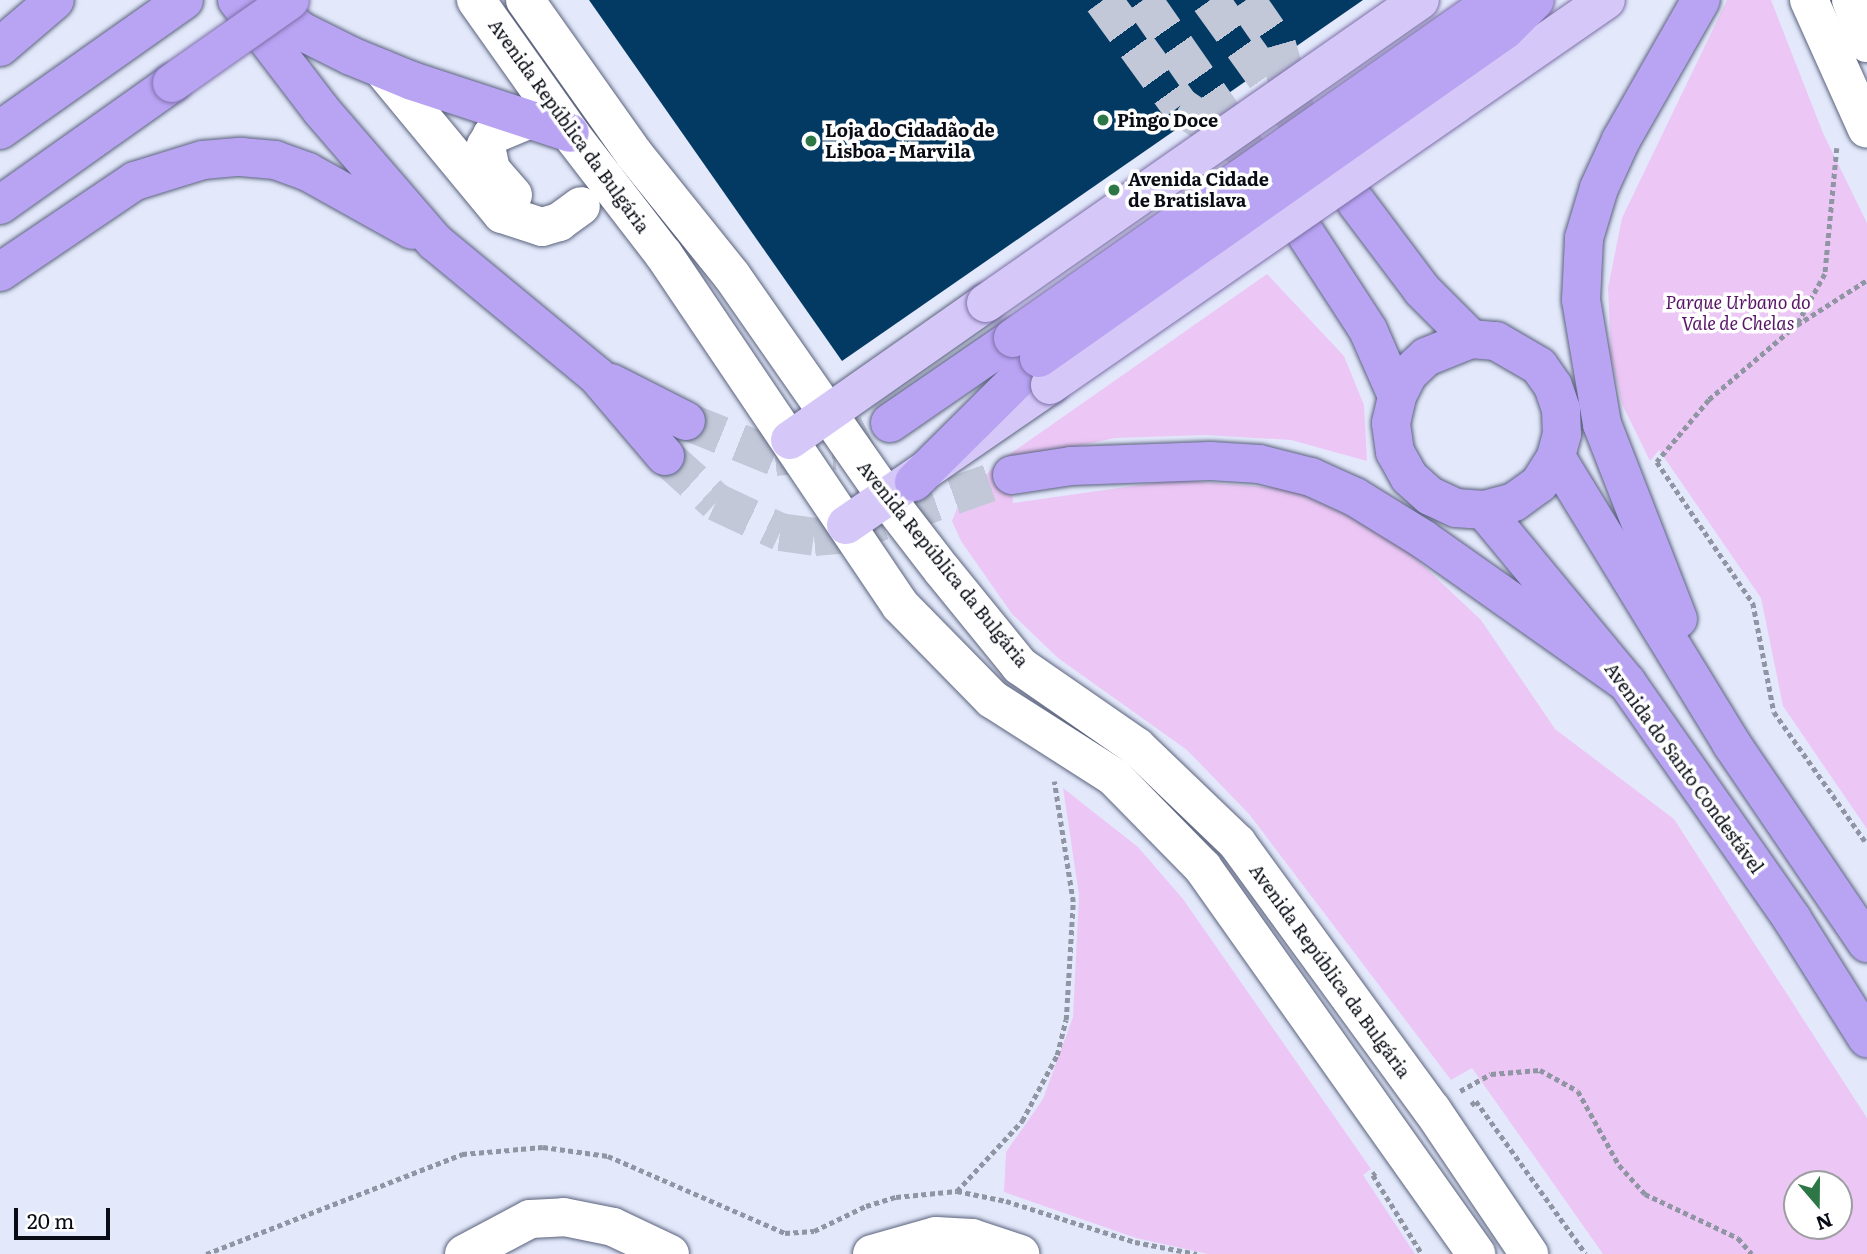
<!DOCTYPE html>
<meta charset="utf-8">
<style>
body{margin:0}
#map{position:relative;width:1867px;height:1254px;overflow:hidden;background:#e3e9fb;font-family:Literata,serif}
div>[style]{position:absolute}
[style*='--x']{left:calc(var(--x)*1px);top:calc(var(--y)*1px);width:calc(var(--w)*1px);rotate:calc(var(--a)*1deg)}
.green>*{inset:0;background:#ecc7f5}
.building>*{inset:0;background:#033a63}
.minor-tunnel>*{height:38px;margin-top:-19px;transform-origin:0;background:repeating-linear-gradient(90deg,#c2c8d8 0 38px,transparent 0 57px)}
.highway-tunnel>*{height:38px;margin-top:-19px;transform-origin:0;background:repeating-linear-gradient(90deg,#c2c8d8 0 38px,transparent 0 57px)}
.path>*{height:4.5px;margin-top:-2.25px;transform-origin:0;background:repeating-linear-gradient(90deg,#9095a3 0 5px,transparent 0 8.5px)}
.roads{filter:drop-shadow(0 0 2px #5a627c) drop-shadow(0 0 2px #5a627c)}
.minor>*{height:38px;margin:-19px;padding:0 19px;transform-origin:19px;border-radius:19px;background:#fff}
.major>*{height:38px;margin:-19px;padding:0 19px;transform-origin:19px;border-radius:19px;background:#d5c8f8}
.highway>*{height:38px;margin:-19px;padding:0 19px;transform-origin:19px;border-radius:19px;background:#b9a4f4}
.bridges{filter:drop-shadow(0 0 2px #7b6fa6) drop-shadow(0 0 2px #7b6fa6)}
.major-bridge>*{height:38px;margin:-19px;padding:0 19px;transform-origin:19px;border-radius:19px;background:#d5c8f8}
.highway-bridge>*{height:38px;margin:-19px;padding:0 19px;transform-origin:19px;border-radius:19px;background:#b9a4f4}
.dots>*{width:19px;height:19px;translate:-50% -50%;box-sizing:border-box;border:4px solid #fff;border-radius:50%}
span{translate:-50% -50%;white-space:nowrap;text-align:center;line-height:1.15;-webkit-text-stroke:7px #fff;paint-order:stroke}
.poi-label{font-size:18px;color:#090c15;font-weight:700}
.left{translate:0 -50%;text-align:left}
.street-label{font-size:18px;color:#090c15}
.park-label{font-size:18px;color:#581666;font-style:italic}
.north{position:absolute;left:1783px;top:1170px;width:70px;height:70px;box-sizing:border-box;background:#fff;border:2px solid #9d9ea1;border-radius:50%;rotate:160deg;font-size:19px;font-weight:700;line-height:28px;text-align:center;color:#090c15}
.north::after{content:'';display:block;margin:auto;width:24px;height:32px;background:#2c7745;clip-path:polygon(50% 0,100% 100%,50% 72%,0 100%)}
.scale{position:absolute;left:14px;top:1208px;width:96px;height:32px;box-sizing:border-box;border:4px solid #090c15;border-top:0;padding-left:9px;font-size:21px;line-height:24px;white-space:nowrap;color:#090c15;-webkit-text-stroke:5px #fff;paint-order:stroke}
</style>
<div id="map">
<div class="green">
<i style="clip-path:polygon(1727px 0,1771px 0,1823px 133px,1867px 223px,1867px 829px,1783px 706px,1761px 598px,1659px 450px,1650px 461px,1622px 404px,1611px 355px,1608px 288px,1622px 218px)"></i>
<i style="clip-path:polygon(evenodd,1267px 274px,1344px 356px,1364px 405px,1367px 461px,1291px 440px,1206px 435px,1115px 438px,1010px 461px,1013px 503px,1176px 480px,1291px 489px,1393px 537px,1481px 620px,1555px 729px,1674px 819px,1867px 1118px,1867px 1254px,1603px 1254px,1472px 1068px,1451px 1080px,1249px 814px,1187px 750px,1058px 658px,1012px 614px,961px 541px,952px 521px,958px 506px,997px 463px,1267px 274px,1797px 1184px,1839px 1184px,1839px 1226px,1797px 1226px,1797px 1184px)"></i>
<i style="clip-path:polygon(1063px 788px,1138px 847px,1183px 899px,1371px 1169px,1363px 1175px,1415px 1254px,1208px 1254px,1136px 1238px,1004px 1192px,1006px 1152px,1043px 1099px,1073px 1017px,1079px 895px)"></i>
</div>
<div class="building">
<i style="clip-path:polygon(589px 0,1363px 0,842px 361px)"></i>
</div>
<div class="minor-tunnel">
<i style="--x:1103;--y:0;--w:131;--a:54"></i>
<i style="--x:1180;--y:106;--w:83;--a:34.3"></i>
<i style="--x:1246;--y:0;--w:55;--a:55.4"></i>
<i style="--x:1277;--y:45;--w:80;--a:74.1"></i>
</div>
<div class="highway-tunnel">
<i style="--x:1143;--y:0;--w:236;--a:55.2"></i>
<i style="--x:1210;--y:0;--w:195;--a:54.2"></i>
<i style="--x:686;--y:421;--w:96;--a:22"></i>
<i style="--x:775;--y:457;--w:60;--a:-5.7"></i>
<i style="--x:835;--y:451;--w:62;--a:-27"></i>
<i style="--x:665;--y:456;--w:69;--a:42"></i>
<i style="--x:716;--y:502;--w:71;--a:25.1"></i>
<i style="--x:780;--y:532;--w:34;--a:8"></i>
<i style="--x:814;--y:537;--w:32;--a:-5"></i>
<i style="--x:846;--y:534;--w:176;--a:-19.6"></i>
</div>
<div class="path">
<i style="--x:1837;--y:148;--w:127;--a:95.4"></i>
<i style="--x:1825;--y:274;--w:58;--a:118.8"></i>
<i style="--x:1797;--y:325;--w:83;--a:-32.7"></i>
<i style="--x:1797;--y:325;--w:116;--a:139.6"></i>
<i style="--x:1709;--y:400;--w:81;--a:130"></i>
<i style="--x:1657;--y:462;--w:171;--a:55.8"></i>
<i style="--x:1753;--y:603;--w:111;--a:79.1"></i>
<i style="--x:1774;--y:712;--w:161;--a:54.8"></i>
<i style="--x:1460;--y:1091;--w:35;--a:-29"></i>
<i style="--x:1491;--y:1074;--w:49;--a:-4.7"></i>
<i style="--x:1540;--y:1070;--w:43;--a:28.9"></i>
<i style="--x:1578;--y:1091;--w:85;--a:61"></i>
<i style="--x:1619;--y:1165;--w:39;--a:48"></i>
<i style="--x:1645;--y:1194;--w:103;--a:25.3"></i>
<i style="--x:1738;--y:1238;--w:21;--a:49"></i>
<i style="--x:1471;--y:1105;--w:6;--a:-39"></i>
<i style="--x:1476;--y:1101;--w:188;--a:54.3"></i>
<i style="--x:1376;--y:1173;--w:4;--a:146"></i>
<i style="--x:1373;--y:1175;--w:93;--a:58.2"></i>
<i style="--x:957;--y:1191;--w:96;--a:-47.1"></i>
<i style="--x:1022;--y:1121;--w:75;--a:-62.1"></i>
<i style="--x:1057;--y:1055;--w:36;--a:-76"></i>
<i style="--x:1066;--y:1020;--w:118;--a:-86.6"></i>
<i style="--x:1073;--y:902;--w:122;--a:-98.9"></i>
<i style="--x:206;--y:1254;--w:275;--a:-21.3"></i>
<i style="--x:462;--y:1154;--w:81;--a:-4.9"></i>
<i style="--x:543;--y:1147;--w:66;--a:7.9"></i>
<i style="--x:608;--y:1156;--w:193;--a:23.5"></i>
<i style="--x:785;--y:1233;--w:29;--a:-4"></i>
<i style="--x:814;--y:1231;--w:58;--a:-25.7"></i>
<i style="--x:866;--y:1206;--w:31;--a:-17"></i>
<i style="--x:896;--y:1197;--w:61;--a:-5.6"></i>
<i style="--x:957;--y:1191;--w:50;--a:11.5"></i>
<i style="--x:1006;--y:1201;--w:135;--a:17.6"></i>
<i style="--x:1135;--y:1242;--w:63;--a:11"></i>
</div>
<div class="roads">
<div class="minor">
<i style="--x:476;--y:0;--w:163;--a:54.7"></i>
<i style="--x:570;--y:133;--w:154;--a:52.4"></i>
<i style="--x:664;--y:255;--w:422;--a:56"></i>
<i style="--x:900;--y:605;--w:132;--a:45.6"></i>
<i style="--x:992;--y:699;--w:145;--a:32.6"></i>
<i style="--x:1114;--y:777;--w:127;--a:45.6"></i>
<i style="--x:1203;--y:868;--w:473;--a:54.7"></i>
<i style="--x:525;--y:0;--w:189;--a:54.7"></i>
<i style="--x:634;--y:154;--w:156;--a:51.2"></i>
<i style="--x:732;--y:276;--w:273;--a:55.1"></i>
<i style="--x:888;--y:500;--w:88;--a:52.4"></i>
<i style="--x:942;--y:570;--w:124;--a:50.9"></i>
<i style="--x:1020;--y:666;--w:142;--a:34.7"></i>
<i style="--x:1137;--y:747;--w:139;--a:43.8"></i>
<i style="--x:1237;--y:843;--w:331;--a:53.9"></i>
<i style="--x:1432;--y:1110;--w:174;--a:56"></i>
<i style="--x:1809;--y:0;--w:141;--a:65.8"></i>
<i style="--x:1851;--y:0;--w:46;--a:69.6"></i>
<i style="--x:382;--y:69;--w:188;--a:50.4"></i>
<i style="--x:502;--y:214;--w:42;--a:18"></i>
<i style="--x:542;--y:227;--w:18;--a:-16"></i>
<i style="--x:559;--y:222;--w:27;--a:-36"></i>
<i style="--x:513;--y:195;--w:33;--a:-131"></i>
<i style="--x:491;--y:170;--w:25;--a:-102"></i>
<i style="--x:486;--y:146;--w:13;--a:-61"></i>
<i style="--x:492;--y:135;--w:41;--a:-22.8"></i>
<i style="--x:464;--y:1254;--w:75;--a:-27.9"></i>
<i style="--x:530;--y:1219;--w:34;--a:-3"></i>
<i style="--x:564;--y:1217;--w:50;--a:11.5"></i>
<i style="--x:613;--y:1227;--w:63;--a:25.3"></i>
<i style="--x:872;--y:1254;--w:66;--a:-15.7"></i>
<i style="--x:936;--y:1236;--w:36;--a:3"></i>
<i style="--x:972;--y:1238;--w:51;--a:18.4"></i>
</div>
<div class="major">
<i style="--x:790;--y:440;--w:239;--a:-35"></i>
<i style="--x:846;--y:525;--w:247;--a:-34.5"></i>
</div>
<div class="highway">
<i style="--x:237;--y:0;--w:138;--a:52.6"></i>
<i style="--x:321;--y:110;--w:174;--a:49.2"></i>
<i style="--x:435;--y:242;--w:210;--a:39.6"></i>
<i style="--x:597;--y:376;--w:105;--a:49.6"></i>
<i style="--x:264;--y:0;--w:48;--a:40"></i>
<i style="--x:301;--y:31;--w:56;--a:26.6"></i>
<i style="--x:351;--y:56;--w:66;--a:22.3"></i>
<i style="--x:412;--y:81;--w:166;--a:18.2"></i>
<i style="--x:0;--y:47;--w:72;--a:-40.5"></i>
<i style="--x:0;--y:130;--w:225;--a:-35.2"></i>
<i style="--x:1356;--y:202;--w:110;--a:53.1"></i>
<i style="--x:1422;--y:290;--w:69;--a:45"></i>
<i style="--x:0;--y:205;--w:211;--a:-35.3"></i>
<i style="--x:1307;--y:236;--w:112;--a:57"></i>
<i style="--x:1368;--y:330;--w:72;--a:66.3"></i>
<i style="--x:0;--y:272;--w:163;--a:-34"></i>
<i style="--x:135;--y:181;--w:71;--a:-17.2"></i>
<i style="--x:203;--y:160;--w:38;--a:-5"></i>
<i style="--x:241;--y:157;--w:34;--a:5"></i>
<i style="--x:275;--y:160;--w:35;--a:20"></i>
<i style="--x:308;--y:172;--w:119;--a:29.1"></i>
<i style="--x:611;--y:383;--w:84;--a:26.9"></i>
<i style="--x:890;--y:423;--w:150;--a:-34.6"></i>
<i style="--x:1556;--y:457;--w:32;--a:122"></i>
<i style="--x:1539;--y:484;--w:31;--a:144"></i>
<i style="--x:1514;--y:502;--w:31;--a:165"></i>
<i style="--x:1484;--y:510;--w:28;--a:-176"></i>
<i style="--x:1456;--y:508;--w:29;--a:-155"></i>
<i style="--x:1430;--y:496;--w:28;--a:-138"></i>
<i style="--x:1409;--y:477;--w:29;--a:-119"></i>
<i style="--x:1395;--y:452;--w:29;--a:-98"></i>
<i style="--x:1391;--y:423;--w:28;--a:-77"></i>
<i style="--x:1397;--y:396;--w:25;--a:-63"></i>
<i style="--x:1408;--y:374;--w:25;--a:-43"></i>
<i style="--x:1426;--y:357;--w:48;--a:-21.8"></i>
<i style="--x:1471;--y:339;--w:25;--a:5"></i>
<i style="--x:1496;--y:341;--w:50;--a:30.2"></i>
<i style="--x:1539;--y:366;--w:24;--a:55"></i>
<i style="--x:1553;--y:386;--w:24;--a:71"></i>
<i style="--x:1561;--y:409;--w:25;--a:88"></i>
<i style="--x:1562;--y:434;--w:24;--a:105"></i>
<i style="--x:1556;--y:457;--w:335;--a:58.5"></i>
<i style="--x:1731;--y:743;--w:242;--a:55.8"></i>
<i style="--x:1012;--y:475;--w:60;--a:-8.7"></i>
<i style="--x:1071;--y:466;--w:139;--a:-2.1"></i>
<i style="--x:1210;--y:461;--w:49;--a:3.5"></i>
<i style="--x:1259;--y:464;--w:54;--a:14"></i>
<i style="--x:1311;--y:477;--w:48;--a:24.4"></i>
<i style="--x:1355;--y:497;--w:80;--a:31.7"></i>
<i style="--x:1423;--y:539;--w:250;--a:35.2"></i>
<i style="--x:914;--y:482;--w:176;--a:-44.8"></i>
<i style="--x:1484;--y:510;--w:224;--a:50.4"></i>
<i style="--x:1627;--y:683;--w:288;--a:55"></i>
<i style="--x:1792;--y:919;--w:141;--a:57.8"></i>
<i style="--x:1678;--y:619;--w:209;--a:-111.3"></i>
<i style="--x:1602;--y:424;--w:126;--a:-99.6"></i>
<i style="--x:1581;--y:300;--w:62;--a:-87.2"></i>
<i style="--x:1584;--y:238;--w:52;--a:-73.3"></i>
<i style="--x:1599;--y:188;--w:53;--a:-65.4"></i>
<i style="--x:1621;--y:140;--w:161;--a:-60.3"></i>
</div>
</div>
<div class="bridges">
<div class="major-bridge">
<i style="--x:986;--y:303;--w:529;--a:-34.92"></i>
<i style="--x:1050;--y:385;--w:676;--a:-34.7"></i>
</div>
<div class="highway-bridge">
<i style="--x:172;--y:83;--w:144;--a:-35.1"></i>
<i style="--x:1013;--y:338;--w:589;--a:-35.04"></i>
<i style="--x:1039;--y:358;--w:570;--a:-35.14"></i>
<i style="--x:1505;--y:30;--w:42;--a:-45"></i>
</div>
</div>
<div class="dots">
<i style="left:1103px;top:120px;background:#2c7745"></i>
<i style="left:811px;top:141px;background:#2c7745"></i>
<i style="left:1114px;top:190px;background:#2c7745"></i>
</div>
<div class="poi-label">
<span class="left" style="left:1117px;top:120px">Pingo Doce</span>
<span class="left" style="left:825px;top:141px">Loja do Cidadão de<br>Lisboa - Marvila</span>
<span class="left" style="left:1128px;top:190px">Avenida Cidade<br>de Bratislava</span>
</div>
<div class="street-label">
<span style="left:569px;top:126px;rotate:54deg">Avenida República da Bulgária</span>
<span style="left:943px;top:564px;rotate:51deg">Avenida República da Bulgária</span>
<span style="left:1684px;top:768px;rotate:54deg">Avenida do Santo Condestável</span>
<span style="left:1330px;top:971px;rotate:54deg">Avenida República da Bulgária</span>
</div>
<div class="park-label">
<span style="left:1738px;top:313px">Parque Urbano do<br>Vale de Chelas</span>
</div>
<div class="north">N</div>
<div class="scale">20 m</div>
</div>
